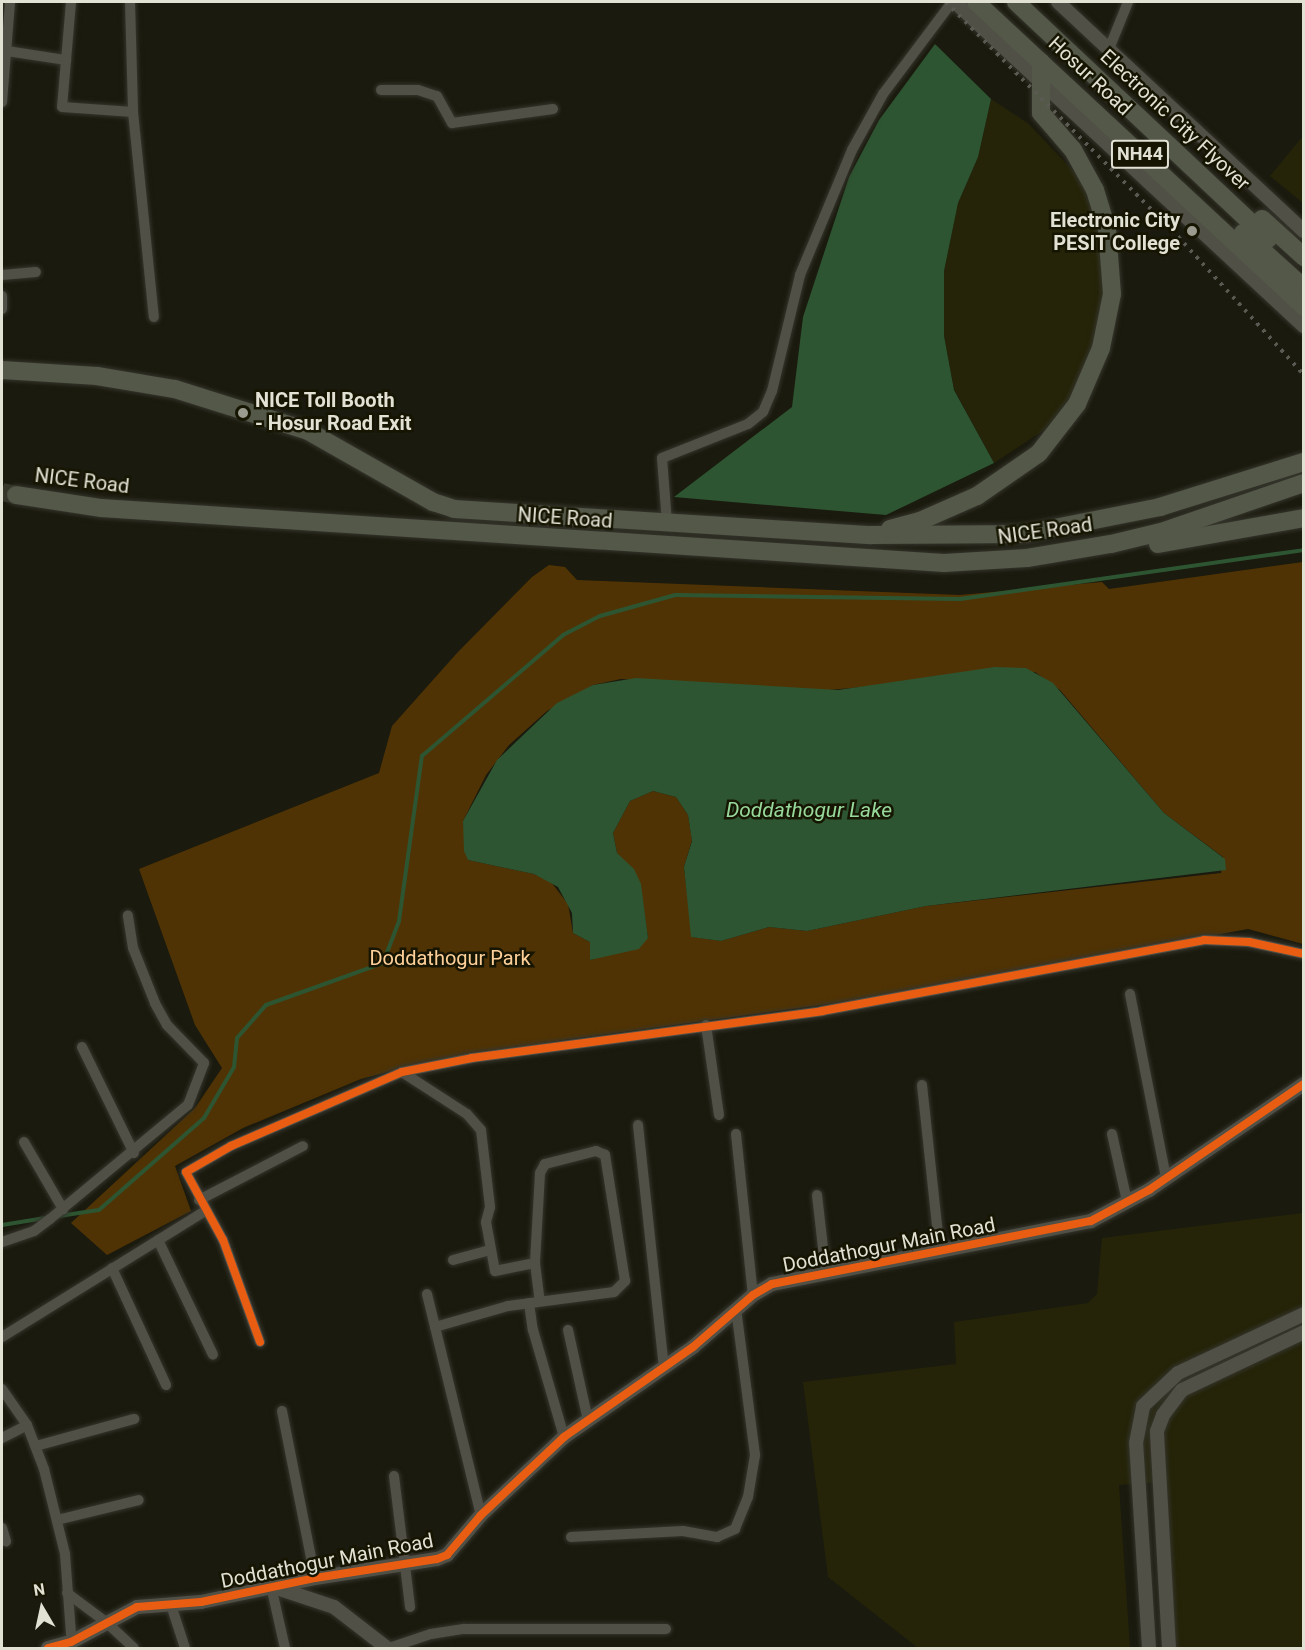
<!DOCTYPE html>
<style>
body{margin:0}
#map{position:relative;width:1305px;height:1650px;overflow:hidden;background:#1a1a0e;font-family:Roboto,sans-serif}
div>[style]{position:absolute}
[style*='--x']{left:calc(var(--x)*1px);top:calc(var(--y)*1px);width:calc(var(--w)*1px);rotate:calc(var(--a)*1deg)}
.built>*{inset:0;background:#252409}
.green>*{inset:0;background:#503304}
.water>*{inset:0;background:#2e5531}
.stream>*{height:4px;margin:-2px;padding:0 2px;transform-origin:2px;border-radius:2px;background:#2e5531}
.highway-tunnel>*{height:18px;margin-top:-9px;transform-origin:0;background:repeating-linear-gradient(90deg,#38382c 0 18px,transparent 0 27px)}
.roads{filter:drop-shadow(0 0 2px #35352d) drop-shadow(0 0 2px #35352d)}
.street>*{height:10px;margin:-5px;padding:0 5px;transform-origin:5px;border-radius:5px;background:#505047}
.secondary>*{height:14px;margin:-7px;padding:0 7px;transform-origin:7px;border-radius:7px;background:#505047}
.highway>*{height:18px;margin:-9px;padding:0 9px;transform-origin:9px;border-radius:9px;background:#545848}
.rail>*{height:4px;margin-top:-2px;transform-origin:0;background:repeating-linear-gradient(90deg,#5a5a52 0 3px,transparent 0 9px)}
.cycleway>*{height:8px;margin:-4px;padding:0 4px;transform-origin:4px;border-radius:4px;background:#e95d12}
.dots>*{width:16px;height:16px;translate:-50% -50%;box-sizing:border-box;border:3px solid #161502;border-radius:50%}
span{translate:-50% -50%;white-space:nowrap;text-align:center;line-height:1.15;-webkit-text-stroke:5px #161502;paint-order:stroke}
.shield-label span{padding:2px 4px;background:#161502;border:2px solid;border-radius:4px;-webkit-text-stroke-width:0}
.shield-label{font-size:18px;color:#e1e2d4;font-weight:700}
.street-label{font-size:20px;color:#e1e2d4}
.poi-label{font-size:20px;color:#e1e2d4;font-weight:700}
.right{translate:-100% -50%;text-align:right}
.left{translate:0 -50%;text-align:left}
.park-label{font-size:20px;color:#fed099}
.water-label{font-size:21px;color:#96d99b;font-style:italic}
.frame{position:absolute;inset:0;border:3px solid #e1e2d4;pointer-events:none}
.north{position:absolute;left:12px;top:1578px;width:60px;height:60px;-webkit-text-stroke:4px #161502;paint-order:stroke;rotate:351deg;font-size:16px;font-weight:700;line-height:24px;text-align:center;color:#e1e2d4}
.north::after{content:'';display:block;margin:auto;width:21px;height:27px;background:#e1e2d4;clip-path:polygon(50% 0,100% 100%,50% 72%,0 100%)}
</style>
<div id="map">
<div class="built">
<i style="clip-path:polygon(991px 99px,1029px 124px,1078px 176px,1097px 215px,1106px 264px,1099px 334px,1072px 395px,1044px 430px,994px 463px,954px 389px,944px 337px,944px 271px,958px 203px,978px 157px)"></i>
<i style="clip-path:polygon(1303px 136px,1303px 203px,1270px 176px)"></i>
<i style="clip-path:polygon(1303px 1213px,1303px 1648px,1176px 1648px,1164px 1482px,1119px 1485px,1130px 1648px,918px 1648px,828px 1577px,803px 1382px,956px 1364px,954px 1322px,1088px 1303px,1097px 1294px,1102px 1238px)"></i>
</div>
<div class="green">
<i style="clip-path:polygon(evenodd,1303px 562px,1303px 944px,1248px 929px,880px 997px,564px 1040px,414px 1065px,361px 1079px,243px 1128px,175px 1166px,191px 1211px,107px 1255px,71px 1223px,195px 1108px,222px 1068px,195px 1025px,139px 869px,379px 773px,392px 726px,457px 653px,532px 577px,549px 565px,565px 567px,577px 580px,960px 595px,1102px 582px,1109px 589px,1303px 562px,1035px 672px,1060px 690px,1164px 813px,1223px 857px,1221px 873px,926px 906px,807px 931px,769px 927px,721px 941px,692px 937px,684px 867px,692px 840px,688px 815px,676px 797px,653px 791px,630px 801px,613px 833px,617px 853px,640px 884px,648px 938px,591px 960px,590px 942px,573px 933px,568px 904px,551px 882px,534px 874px,468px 860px,463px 821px,486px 775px,509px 745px,547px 711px,593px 685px,621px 679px,817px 691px,1035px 672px)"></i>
</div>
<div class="water">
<i style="clip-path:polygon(935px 44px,991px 99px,978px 157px,958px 203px,944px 271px,944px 336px,954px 390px,994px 463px,886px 515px,674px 497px,792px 407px,803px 317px,849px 177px,879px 120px)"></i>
<i style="clip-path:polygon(995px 667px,1026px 668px,1053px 683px,1164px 813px,1225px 859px,1226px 870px,926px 906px,807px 931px,769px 927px,721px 941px,691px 937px,684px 867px,692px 841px,688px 815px,676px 797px,653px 791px,630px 801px,613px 833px,617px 853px,634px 869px,641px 884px,648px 938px,639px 949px,590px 960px,590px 942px,573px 933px,572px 913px,558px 887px,534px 874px,468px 860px,464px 851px,463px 821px,497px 760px,557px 703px,593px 685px,636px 678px,838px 690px)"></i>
</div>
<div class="stream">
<i style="--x:59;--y:1216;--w:40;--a:-8.5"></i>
<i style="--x:99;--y:1210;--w:140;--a:-41.2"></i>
<i style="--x:204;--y:1118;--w:59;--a:-59.5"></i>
<i style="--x:234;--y:1067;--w:29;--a:-84"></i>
<i style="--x:237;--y:1038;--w:44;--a:-48.7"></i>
<i style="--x:266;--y:1005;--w:124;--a:-19.7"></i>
<i style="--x:383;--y:963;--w:45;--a:-69.1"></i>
<i style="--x:399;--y:921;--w:167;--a:-82.1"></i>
<i style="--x:422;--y:756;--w:186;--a:-40.6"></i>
<i style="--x:563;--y:635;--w:42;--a:-27.2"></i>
<i style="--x:600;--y:616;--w:78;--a:-15.6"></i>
<i style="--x:675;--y:595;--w:285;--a:0.8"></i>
<i style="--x:960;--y:599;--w:347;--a:-8.1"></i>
<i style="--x:2;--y:1225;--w:44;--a:-9.2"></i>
</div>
<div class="highway-tunnel">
<i style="--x:2;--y:492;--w:14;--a:12"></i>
</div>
<div class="roads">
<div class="street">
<i style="--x:71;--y:2;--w:105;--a:94.9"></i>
<i style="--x:62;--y:107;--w:71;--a:4"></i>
<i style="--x:130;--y:2;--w:110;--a:88.4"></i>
<i style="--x:133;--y:112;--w:206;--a:84.2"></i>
<i style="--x:1109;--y:49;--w:51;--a:-68"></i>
<i style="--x:7;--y:51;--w:60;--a:8.7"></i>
<i style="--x:381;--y:90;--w:37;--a:0"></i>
<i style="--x:418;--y:90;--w:20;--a:18"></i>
<i style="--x:437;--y:96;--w:31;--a:61"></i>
<i style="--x:452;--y:123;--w:102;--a:-7.9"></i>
<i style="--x:2;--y:102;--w:100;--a:-85.4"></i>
<i style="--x:2;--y:275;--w:34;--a:-5"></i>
<i style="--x:2;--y:296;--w:13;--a:90"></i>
<i style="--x:667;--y:523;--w:65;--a:-94.4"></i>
<i style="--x:662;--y:458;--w:92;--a:-21.6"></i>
<i style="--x:748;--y:424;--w:19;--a:-39"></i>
<i style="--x:763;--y:412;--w:23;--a:-67"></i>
<i style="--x:772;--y:391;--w:119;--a:-76.4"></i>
<i style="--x:800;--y:275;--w:135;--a:-67.4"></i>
<i style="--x:852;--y:150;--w:64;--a:-61"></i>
<i style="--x:883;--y:94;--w:115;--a:-53.1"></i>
<i style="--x:1130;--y:994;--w:187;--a:78.9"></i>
<i style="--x:706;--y:1025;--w:91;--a:81.8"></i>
<i style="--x:82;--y:1047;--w:118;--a:63.9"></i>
<i style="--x:402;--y:1072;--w:77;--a:32.9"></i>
<i style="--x:467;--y:1114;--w:21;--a:49"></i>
<i style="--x:481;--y:1130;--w:78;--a:83.3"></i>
<i style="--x:490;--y:1207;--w:16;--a:105"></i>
<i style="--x:486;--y:1222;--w:50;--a:79.6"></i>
<i style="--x:495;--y:1271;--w:41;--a:-11.3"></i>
<i style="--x:922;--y:1085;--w:169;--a:83.9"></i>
<i style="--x:638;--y:1125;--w:243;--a:83.9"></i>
<i style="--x:736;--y:1134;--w:162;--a:84"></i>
<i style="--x:1112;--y:1134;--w:69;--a:77.4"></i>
<i style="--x:24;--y:1142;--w:78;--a:59.8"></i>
<i style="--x:817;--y:1195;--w:80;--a:83.5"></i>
<i style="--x:199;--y:1200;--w:117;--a:-27.4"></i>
<i style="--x:158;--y:1240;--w:127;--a:64.4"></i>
<i style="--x:2;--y:1242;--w:34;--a:-19"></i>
<i style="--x:34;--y:1231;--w:20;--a:-37"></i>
<i style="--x:50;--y:1219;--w:179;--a:-39.6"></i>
<i style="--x:188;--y:1105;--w:45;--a:-69.1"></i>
<i style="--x:204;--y:1063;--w:53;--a:-134.2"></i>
<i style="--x:167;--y:1025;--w:25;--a:-119"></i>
<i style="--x:155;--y:1003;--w:59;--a:-111.8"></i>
<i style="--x:133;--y:948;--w:33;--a:-99"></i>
<i style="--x:453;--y:1260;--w:38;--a:-15"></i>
<i style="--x:112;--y:1268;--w:129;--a:65.2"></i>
<i style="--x:427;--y:1294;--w:228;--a:76.3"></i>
<i style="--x:529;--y:1303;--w:27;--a:82"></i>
<i style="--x:533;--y:1330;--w:111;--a:73.8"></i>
<i style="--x:435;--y:1327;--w:76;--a:-16"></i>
<i style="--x:508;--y:1306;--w:107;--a:-7.5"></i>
<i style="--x:614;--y:1292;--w:16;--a:-45"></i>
<i style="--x:625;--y:1281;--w:128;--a:-99"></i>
<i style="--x:605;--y:1155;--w:10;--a:-156"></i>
<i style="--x:596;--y:1151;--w:53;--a:165.7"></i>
<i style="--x:545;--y:1164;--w:10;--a:119"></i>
<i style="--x:540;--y:1173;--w:90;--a:93.2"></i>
<i style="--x:535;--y:1263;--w:38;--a:83"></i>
<i style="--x:568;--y:1330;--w:92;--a:77.5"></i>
<i style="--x:2;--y:1337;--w:239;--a:-31.8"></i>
<i style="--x:260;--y:1342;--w:109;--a:-109.9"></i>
<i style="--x:223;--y:1240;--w:77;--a:-118.6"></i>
<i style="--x:186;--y:1172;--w:52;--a:-30"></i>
<i style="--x:231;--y:1146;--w:186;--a:-23.4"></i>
<i style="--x:402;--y:1072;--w:71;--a:-11.3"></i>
<i style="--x:472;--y:1058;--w:353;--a:-7.6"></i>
<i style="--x:822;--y:1011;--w:389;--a:-10.5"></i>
<i style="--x:1204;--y:940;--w:45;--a:2.5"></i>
<i style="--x:1249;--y:942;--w:56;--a:12.3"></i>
<i style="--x:2;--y:1389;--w:44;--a:55.2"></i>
<i style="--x:27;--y:1425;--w:47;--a:68.9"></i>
<i style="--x:44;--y:1469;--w:88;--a:76.1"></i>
<i style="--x:65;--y:1554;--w:94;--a:85.7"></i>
<i style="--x:282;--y:1411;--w:170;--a:78.8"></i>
<i style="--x:2;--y:1438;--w:28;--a:-27"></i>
<i style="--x:36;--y:1446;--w:102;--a:-15.4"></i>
<i style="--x:394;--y:1476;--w:132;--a:83"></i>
<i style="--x:57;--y:1520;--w:84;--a:-13.7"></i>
<i style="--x:2;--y:1528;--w:14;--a:73"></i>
<i style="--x:571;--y:1537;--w:112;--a:-3.1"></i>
<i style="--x:683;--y:1531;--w:35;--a:10"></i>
<i style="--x:717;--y:1537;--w:20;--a:-24"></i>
<i style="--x:735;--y:1529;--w:35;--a:-68"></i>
<i style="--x:748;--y:1497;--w:43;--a:-80.5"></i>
<i style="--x:755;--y:1455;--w:147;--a:-97.4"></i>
<i style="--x:271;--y:1586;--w:64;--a:77.3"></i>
<i style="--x:67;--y:1593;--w:49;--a:36.6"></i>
<i style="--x:106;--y:1622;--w:38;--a:43"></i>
<i style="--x:171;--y:1605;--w:45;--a:72"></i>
<i style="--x:389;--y:1648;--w:44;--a:-18.4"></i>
<i style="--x:431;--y:1634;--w:33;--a:-9"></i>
<i style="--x:464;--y:1629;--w:202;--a:0"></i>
</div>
<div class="secondary">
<i style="--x:955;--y:2;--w:476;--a:42.9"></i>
<i style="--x:1058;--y:2;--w:336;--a:43"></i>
<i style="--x:274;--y:1587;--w:63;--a:18.4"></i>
<i style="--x:334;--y:1607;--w:67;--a:37.7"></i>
<i style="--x:48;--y:1648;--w:24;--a:-15"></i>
<i style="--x:71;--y:1642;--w:75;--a:-27.9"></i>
<i style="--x:137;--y:1607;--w:64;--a:-4.5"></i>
<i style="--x:201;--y:1602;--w:116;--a:-11.9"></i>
<i style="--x:315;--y:1578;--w:123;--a:-8.9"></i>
<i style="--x:437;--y:1559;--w:11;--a:-22"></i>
<i style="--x:447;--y:1555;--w:52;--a:-49.6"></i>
<i style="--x:481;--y:1515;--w:114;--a:-43.2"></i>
<i style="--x:564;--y:1437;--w:157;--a:-34.9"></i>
<i style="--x:693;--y:1347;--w:79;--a:-40.9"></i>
<i style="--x:753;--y:1295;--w:22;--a:-30"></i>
<i style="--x:772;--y:1284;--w:325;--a:-11.2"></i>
<i style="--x:1091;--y:1221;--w:66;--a:-28.1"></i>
<i style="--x:1149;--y:1190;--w:188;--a:-34.4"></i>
<i style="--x:1149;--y:1648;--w:205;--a:-93.6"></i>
<i style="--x:1136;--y:1443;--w:38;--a:-79"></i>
<i style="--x:1143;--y:1406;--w:48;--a:-43.3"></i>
<i style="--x:1178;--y:1373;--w:139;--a:-25.1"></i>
<i style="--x:1169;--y:1648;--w:217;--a:-93.2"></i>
<i style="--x:1157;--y:1431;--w:17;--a:-69"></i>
<i style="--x:1163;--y:1415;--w:31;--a:-53"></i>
<i style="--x:1182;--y:1390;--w:135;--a:-25.4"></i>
</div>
<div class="highway">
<i style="--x:976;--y:2;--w:448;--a:42.9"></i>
<i style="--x:1016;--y:2;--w:346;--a:43.2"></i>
<i style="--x:1262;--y:219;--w:57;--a:42.1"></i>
<i style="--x:1243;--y:233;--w:82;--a:42"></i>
<i style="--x:2;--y:370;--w:95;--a:3.6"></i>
<i style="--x:97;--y:376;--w:79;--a:9.5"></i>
<i style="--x:175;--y:389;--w:139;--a:17.5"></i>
<i style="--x:308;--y:431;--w:144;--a:29.6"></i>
<i style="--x:433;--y:502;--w:22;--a:18"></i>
<i style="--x:454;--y:509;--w:418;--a:3.6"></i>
<i style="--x:871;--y:535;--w:153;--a:-0.4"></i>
<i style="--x:1024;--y:534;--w:139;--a:-11.2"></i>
<i style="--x:1160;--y:507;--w:151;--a:-17.4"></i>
<i style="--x:16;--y:495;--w:86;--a:8.7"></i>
<i style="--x:101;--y:508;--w:845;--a:3.73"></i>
<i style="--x:944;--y:563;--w:83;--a:-3.4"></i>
<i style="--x:1027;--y:558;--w:85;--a:-9.5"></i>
<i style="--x:1111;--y:544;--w:51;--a:-13.5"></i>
<i style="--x:1161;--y:532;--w:151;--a:-18.9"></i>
<i style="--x:890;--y:529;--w:31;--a:-15"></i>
<i style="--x:920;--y:521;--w:62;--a:-23.7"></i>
<i style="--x:977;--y:496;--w:75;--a:-34.7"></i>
<i style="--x:1039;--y:453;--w:62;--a:-52.2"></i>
<i style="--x:1077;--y:404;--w:61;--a:-66.8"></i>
<i style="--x:1101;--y:348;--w:55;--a:-78.5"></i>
<i style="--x:1112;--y:294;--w:65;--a:-94.4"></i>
<i style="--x:1107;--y:229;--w:41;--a:-107.1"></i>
<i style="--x:1095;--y:190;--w:46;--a:-118.8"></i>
<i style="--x:1073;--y:150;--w:49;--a:-130.9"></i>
<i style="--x:1041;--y:113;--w:51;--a:-90"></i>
<i style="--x:1158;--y:544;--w:148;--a:-10.1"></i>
</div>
</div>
<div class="rail">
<i style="--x:946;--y:2;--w:321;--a:45.3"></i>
<i style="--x:1172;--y:230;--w:196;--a:47.7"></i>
</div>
<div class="cycleway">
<i style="--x:260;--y:1342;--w:109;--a:-109.9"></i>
<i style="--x:223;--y:1240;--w:77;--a:-118.6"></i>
<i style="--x:186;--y:1172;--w:52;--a:-30"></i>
<i style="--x:231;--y:1146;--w:186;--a:-23.4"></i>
<i style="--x:402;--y:1072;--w:71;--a:-11.3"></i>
<i style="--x:472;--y:1058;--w:353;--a:-7.6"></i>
<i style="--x:822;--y:1011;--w:389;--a:-10.5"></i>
<i style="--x:1204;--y:940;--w:45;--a:2.5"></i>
<i style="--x:1249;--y:942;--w:56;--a:12.3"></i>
<i style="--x:48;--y:1648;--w:24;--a:-15"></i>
<i style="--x:71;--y:1642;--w:75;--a:-27.9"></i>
<i style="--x:137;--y:1607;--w:64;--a:-4.5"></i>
<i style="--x:201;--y:1602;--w:116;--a:-11.9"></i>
<i style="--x:315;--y:1578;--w:123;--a:-8.9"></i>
<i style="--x:437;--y:1559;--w:11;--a:-22"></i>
<i style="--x:447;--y:1555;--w:52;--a:-49.6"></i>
<i style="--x:481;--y:1515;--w:114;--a:-43.2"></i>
<i style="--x:564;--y:1437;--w:157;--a:-34.9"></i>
<i style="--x:693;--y:1347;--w:79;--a:-40.9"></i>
<i style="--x:753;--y:1295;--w:22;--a:-30"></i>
<i style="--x:772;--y:1284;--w:325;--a:-11.2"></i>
<i style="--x:1091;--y:1221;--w:66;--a:-28.1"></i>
<i style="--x:1149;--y:1190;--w:188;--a:-34.4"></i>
</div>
<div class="dots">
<i style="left:1192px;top:231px;background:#9b9c8f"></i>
<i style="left:243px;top:413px;background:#9b9c8f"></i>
</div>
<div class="shield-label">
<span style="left:1140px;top:154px">NH44</span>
</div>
<div class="street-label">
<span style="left:1090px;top:76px;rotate:43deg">Hosur Road</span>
<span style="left:1175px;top:120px;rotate:43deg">Electronic City Flyover</span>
<span style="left:82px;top:481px;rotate:7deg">NICE Road</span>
<span style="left:565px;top:518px;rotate:4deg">NICE Road</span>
<span style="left:1045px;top:531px;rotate:-8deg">NICE Road</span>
<span style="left:889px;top:1245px;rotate:-11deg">Doddathogur Main Road</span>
<span style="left:327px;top:1561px;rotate:-11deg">Doddathogur Main Road</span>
</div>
<div class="poi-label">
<span class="right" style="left:1180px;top:232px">Electronic City<br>PESIT College</span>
<span class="left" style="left:255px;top:412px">NICE Toll Booth<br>- Hosur Road Exit</span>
</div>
<div class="park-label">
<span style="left:450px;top:958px">Doddathogur Park</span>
</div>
<div class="water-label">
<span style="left:809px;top:810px">Doddathogur Lake</span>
</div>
<div class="frame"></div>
<div class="north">N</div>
</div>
